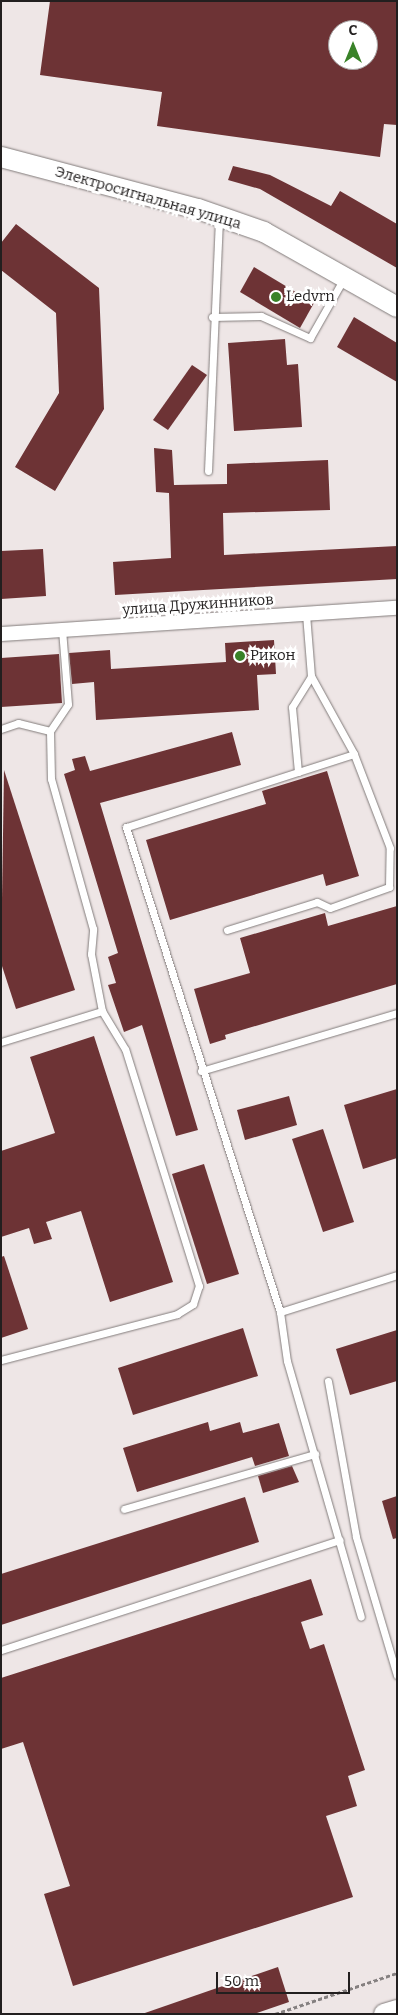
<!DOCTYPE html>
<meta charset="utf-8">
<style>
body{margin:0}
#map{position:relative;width:398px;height:2015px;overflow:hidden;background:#eee6e6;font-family:Bitter,serif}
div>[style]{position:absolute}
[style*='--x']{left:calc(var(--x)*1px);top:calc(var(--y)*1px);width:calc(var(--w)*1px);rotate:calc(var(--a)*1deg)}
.building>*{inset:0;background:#6d3335}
.path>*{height:3px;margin-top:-1.5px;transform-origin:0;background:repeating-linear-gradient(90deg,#858080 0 4px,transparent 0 6.5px)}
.roads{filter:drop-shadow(0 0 1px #827c7b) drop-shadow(0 0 1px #827c7b)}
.lane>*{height:7px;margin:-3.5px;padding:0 3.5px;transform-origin:3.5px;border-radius:3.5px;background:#fff}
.street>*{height:14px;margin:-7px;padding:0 7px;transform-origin:7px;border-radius:7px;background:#fff}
.secondary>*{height:20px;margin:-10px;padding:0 10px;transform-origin:10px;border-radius:10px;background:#fff}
.dots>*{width:14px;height:14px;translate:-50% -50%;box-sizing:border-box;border:2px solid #fff;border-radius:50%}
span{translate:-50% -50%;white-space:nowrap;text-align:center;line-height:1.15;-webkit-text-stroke:5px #fff;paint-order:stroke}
.street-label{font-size:15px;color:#221f1f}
.poi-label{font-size:15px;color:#221f1f}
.left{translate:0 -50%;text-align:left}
.frame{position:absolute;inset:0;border:2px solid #221f1f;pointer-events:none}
.north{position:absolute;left:328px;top:20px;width:50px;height:50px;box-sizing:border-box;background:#fff;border:1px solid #a7a5a5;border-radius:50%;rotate:0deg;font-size:14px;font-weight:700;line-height:20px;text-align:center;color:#221f1f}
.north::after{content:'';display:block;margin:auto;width:18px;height:22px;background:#398228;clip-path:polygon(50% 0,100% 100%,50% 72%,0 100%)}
.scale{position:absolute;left:216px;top:1972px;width:134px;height:22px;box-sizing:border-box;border:2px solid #221f1f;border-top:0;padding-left:6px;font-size:15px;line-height:18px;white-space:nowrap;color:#221f1f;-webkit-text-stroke:4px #fff;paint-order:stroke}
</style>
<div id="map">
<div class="building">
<i style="clip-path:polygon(evenodd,50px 1px,397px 1px,397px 125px,384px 124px,380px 157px,157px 126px,162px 92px,40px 75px,50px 1px,338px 30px,368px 30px,368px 60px,338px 60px,338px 30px)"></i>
<i style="clip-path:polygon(233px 166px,270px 175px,331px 206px,340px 191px,397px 224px,397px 268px,260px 189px,228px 180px)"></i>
<i style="clip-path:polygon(16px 224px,99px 288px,104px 409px,55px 491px,15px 467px,59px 393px,56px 313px,1px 270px,1px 243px)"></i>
<i style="clip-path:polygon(254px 267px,314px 303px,300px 328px,240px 292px)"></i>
<i style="clip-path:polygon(354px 317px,397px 343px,397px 382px,337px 347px)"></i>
<i style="clip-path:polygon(285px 339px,287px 365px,298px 364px,302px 427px,234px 431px,228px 343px)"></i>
<i style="clip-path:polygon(192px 365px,207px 375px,168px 430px,153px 420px)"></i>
<i style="clip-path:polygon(154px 448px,172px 450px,174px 485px,227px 484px,227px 464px,328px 460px,330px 510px,223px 513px,224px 555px,397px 546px,397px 579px,115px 595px,113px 562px,171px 558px,169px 493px,156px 492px)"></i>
<i style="clip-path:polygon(43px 549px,46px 596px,1px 599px,1px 551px)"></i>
<i style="clip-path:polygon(274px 640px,276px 674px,257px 675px,259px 710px,96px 720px,94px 682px,72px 684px,69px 653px,110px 650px,111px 669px,226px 662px,225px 643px)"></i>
<i style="clip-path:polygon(59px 654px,62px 703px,1px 707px,1px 658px)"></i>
<i style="clip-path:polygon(232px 732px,241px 765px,100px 803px,198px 1130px,176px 1136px,142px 1025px,124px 1032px,108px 985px,116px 983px,108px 957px,118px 953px,64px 774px,75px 770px,72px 759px,85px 756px,90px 771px)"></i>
<i style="clip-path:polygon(4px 770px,75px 990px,16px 1009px,1px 963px)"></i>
<i style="clip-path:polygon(327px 771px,359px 876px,326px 886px,323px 874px,170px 920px,146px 840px,266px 804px,262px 791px)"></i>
<i style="clip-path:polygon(397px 906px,397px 984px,225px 1035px,226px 1039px,210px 1044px,194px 989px,250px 973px,240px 938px,325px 913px,328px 926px)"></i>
<i style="clip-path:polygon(94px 1036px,173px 1282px,110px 1302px,81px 1211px,46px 1222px,52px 1239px,34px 1244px,29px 1228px,1px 1237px,1px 1151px,55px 1133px,30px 1057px)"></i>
<i style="clip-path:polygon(397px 1089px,397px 1158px,363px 1169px,344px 1105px)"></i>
<i style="clip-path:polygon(289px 1096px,297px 1125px,245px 1140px,237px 1110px)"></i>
<i style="clip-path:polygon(323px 1129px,354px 1222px,323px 1232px,292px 1139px)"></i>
<i style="clip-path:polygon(204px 1164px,239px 1274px,207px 1284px,172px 1174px)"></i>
<i style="clip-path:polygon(4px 1256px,28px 1329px,1px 1338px,1px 1257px)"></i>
<i style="clip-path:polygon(243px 1328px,258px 1376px,133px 1415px,118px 1368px)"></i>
<i style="clip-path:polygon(397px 1330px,397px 1381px,350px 1395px,336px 1349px)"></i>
<i style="clip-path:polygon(208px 1422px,210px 1431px,240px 1422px,243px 1433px,279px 1423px,289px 1456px,255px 1466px,252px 1457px,137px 1492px,123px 1448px)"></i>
<i style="clip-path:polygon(292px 1466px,299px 1482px,263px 1493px,258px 1476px)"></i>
<i style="clip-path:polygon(397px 1496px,397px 1538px,393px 1539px,382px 1501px)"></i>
<i style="clip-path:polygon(245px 1497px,259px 1542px,1px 1625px,1px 1574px)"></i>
<i style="clip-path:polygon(311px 1579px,323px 1615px,301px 1622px,310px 1649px,324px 1644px,365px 1770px,348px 1776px,357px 1806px,326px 1816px,353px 1897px,73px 1986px,44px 1894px,70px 1886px,23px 1742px,1px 1749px,1px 1678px)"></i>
<i style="clip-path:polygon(278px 1967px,289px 2002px,254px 2014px,142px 2014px)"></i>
</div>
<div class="path">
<i style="--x:275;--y:2014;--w:129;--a:-18.6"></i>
</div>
<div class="roads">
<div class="lane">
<i style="--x:212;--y:317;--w:49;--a:-1.2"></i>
<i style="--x:261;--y:316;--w:54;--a:24.2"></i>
<i style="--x:310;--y:338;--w:67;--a:-60.4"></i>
<i style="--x:208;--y:471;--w:252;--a:-87.5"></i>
<i style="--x:306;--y:614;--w:62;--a:85.4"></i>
<i style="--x:311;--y:676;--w:89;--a:61.1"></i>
<i style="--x:1;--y:729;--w:18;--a:-19"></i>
<i style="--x:18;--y:723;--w:33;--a:14"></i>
<i style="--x:298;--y:772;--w:65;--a:-95.3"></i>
<i style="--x:292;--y:707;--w:36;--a:-58"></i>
<i style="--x:227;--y:930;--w:94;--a:-17.3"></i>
<i style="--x:317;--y:902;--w:14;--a:25"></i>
<i style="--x:330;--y:908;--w:63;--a:-19.6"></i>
<i style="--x:389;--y:887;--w:39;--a:-89"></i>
<i style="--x:390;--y:848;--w:101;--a:-111"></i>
<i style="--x:354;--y:754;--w:239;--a:162.2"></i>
<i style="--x:126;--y:827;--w:509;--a:72.38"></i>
<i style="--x:280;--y:1312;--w:49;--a:81.9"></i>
<i style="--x:287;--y:1361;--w:266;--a:73.9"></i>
<i style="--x:1;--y:1042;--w:106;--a:-17.1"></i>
<i style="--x:201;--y:1071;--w:204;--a:-16.5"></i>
<i style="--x:280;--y:1312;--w:123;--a:-17.5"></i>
<i style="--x:1;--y:1360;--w:182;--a:-14.6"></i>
<i style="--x:177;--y:1314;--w:19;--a:-32"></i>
<i style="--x:193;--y:1304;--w:19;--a:-72"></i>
<i style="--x:199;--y:1286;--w:248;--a:-107.3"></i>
<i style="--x:125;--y:1049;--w:44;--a:-121.2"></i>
<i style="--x:102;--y:1011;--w:58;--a:-100.9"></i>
<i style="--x:91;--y:954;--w:25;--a:-85"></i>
<i style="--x:93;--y:929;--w:156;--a:-105.6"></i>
<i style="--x:51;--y:779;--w:48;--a:-91.2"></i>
<i style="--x:50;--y:731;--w:32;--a:-56"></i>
<i style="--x:68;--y:704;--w:74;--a:-94.6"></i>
<i style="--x:328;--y:1381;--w:158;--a:79.8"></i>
<i style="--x:356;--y:1537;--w:144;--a:73.5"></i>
<i style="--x:124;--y:1509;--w:199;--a:-16.1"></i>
<i style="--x:1;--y:1650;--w:356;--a:-18"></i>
</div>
<div class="street">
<i style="--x:1;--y:634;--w:397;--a:-3.8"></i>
</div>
<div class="secondary">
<i style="--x:1;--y:157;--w:204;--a:14.8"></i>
<i style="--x:198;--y:209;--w:70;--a:19.2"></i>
<i style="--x:264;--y:232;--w:153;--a:29.4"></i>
<i style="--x:384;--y:2014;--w:14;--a:-17"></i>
</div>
</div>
<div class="dots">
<i style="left:276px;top:297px;background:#398228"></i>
<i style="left:240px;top:656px;background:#398228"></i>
</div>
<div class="street-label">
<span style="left:148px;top:198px;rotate:16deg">Электросигнальная улица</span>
<span style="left:198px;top:605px;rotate:-4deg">улица Дружинников</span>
</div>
<div class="poi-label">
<span class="left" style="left:286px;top:297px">Ledvrn</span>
<span class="left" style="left:250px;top:656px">Рикон</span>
</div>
<div class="frame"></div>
<div class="north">С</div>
<div class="scale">50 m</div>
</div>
